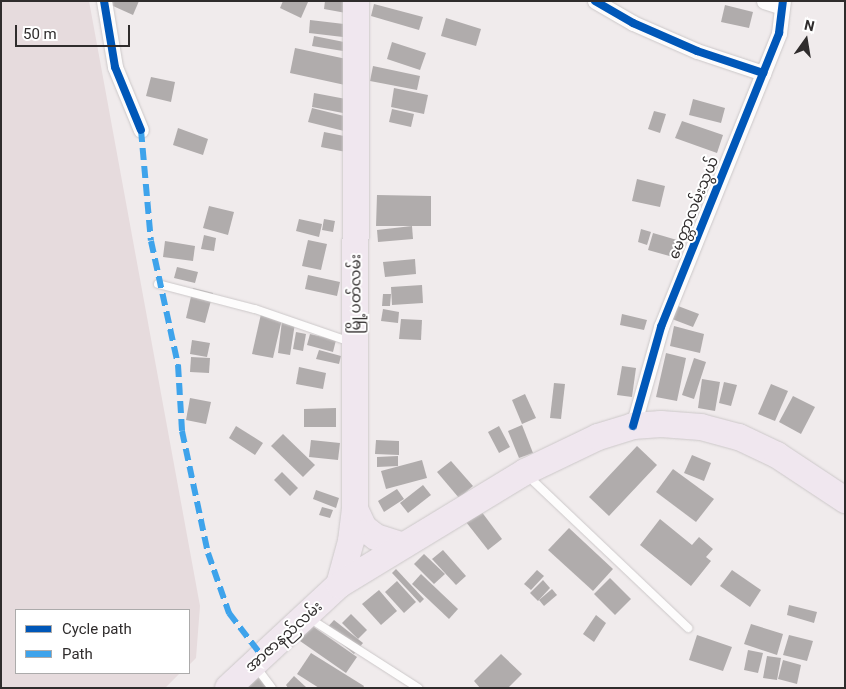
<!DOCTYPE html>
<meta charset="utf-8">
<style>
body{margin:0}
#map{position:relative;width:846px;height:689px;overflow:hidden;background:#f0ebec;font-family:Roboto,"Noto Sans Myanmar",sans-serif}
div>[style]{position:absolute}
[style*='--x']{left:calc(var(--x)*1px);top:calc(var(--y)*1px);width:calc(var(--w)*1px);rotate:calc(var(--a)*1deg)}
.built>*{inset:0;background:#e6dbdd}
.building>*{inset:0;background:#b0acac}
.roads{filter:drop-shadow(0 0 1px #ccc8c9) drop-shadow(0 0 1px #ccc8c9)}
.lane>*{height:8px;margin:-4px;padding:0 4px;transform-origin:4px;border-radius:4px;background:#fdfcfc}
.street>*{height:15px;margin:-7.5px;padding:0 7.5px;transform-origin:7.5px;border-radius:7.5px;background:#fdfcfc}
.highway>*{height:26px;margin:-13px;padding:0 13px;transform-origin:13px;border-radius:13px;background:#f0e7ef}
.quiet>*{height:6px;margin-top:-3px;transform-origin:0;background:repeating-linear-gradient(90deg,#3ea3eb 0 12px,transparent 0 18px)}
.cycleway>*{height:8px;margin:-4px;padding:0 4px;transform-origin:4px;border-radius:4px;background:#0057b8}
span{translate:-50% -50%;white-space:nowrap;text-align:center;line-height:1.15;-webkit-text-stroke:4px #fff;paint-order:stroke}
.street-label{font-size:15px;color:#2f2c2c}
.frame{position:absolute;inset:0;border:2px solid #2f2c2c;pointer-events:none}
.legend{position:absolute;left:15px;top:609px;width:175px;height:65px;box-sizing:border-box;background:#fff;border:1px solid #acabab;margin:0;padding:6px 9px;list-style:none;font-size:15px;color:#2f2c2c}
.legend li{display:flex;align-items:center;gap:10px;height:25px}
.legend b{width:25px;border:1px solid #acabab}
.north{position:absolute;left:781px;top:15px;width:50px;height:50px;-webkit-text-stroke:4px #fff;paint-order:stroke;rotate:13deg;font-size:14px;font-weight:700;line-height:20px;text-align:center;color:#2f2c2c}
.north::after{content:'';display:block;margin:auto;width:18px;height:22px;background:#2f2c2c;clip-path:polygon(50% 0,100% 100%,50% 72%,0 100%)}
.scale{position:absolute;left:15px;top:25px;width:115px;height:22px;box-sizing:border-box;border:2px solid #2f2c2c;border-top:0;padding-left:6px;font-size:15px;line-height:18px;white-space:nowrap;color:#2f2c2c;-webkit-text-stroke:4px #fff;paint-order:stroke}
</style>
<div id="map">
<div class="built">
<i style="clip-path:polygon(1px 1px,89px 1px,200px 606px,196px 658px,189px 665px,189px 610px,16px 610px,16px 673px,180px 673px,165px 688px,1px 688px)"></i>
</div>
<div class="building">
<i style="clip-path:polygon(102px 1px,139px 1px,133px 15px)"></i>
<i style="clip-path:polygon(283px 1px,306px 1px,308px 2px,301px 18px,280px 8px)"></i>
<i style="clip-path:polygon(325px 1px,348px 1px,346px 13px,324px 9px)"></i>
<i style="clip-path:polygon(374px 4px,423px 17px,419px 30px,371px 16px)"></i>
<i style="clip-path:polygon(725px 5px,753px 12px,749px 28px,721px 22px)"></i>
<i style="clip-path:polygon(446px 18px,481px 29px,476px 46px,441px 36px)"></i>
<i style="clip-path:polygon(310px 20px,344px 24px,343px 37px,309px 33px)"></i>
<i style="clip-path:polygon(314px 36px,344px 42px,343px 51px,312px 46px)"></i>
<i style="clip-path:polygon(392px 42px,426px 53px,420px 70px,387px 59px)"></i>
<i style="clip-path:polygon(295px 48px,351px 60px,345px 85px,290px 73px)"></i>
<i style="clip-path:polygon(373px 66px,420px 76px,417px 90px,370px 81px)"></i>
<i style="clip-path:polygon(151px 77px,175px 82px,171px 102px,146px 96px)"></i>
<i style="clip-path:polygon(394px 88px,428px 95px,424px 114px,391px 107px)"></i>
<i style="clip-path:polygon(314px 93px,346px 99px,343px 113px,312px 107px)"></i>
<i style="clip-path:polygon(693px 99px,725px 108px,721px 123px,689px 115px)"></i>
<i style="clip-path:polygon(312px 108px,352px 118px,348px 132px,308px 122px)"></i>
<i style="clip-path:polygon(392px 109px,414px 114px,411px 127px,389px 122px)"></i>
<i style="clip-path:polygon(654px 111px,666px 114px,660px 133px,648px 129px)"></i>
<i style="clip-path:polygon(682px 121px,723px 135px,717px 153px,675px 138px)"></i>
<i style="clip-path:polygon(178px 128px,208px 139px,203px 155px,173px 145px)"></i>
<i style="clip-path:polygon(324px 132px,354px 138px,351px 153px,321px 147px)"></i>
<i style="clip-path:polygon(637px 179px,665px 186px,660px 207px,632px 201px)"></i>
<i style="clip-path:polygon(377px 195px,431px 196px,431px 226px,376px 226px)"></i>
<i style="clip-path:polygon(209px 206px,234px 212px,228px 235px,203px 228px)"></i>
<i style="clip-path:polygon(299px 219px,322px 224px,319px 237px,296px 231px)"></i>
<i style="clip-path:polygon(324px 219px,335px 221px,333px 232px,322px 230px)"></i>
<i style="clip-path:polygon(412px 226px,413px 239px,378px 242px,377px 230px)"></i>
<i style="clip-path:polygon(641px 229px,651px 232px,647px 245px,638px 242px)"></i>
<i style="clip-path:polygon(653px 233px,677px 240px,673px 257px,648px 250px)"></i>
<i style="clip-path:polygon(204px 235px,216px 238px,214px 251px,201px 249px)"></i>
<i style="clip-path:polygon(308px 240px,327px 244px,321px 270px,302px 266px)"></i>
<i style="clip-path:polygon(165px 241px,195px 246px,193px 261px,163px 257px)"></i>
<i style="clip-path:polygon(415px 259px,416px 274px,385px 277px,383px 262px)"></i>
<i style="clip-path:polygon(177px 267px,198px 272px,195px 283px,174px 278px)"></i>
<i style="clip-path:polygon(308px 275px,340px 282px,337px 296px,305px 289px)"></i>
<i style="clip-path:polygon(422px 285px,423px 303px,392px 305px,391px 287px)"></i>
<i style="clip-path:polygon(193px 288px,213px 293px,205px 323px,186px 318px)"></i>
<i style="clip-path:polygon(383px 294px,391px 294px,390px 306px,382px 306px)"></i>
<i style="clip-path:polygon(678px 306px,699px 314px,693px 327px,672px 319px)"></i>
<i style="clip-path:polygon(383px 309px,399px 312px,398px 323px,381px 321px)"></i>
<i style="clip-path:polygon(261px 314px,282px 319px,273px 358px,252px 354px)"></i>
<i style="clip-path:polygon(622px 314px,647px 320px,644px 330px,620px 325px)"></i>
<i style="clip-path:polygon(401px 319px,422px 320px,421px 340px,399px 339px)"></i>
<i style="clip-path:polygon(282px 321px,295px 323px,290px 355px,278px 353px)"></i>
<i style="clip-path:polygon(674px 326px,704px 334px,700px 353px,670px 346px)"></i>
<i style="clip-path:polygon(296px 332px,306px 334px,303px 351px,293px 349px)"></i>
<i style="clip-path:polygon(310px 334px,336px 340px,333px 352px,307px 345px)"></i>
<i style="clip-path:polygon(192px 340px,210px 343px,207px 357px,190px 354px)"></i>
<i style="clip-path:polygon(319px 350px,341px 356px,339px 364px,316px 359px)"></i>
<i style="clip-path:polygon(666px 353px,686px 358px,677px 401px,656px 397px)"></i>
<i style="clip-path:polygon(191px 357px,210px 358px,209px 373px,190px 372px)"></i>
<i style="clip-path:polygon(694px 358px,706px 362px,694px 399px,682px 395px)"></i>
<i style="clip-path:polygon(622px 366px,636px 368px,632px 397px,617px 395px)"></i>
<i style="clip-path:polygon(299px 367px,326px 373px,323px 389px,296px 384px)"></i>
<i style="clip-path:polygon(702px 379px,720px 382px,715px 411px,698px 408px)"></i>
<i style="clip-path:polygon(724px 382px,737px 385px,731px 406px,719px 403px)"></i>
<i style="clip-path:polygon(554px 383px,565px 384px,561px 419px,550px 418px)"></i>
<i style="clip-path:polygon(771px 384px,788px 391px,775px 421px,758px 414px)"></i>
<i style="clip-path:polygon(525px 394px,536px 418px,522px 424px,512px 400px)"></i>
<i style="clip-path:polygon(793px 396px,815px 407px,801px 434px,779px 422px)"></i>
<i style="clip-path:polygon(190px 398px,211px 402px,206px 424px,186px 420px)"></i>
<i style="clip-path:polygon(336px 408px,336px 427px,304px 427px,304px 409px)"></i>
<i style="clip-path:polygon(522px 425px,533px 453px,519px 458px,508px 431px)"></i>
<i style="clip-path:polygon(236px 426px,263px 443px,255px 455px,229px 438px)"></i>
<i style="clip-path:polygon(499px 426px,510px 447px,499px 453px,488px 432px)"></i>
<i style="clip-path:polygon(283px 434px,315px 465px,303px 477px,271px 446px)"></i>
<i style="clip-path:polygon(311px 440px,340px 443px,338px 460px,309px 457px)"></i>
<i style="clip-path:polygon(376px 440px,399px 441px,399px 455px,375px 454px)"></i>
<i style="clip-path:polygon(637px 446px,657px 465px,609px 516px,589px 497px)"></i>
<i style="clip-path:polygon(692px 455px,711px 463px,704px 481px,684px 473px)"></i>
<i style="clip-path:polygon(398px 456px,398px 466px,377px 467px,377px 457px)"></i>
<i style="clip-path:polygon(422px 460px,427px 478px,386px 489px,381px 471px)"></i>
<i style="clip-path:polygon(451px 461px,473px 486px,459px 498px,437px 472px)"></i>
<i style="clip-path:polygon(673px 469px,714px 499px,696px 522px,656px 492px)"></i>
<i style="clip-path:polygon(282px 472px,298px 488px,290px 496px,274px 480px)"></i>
<i style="clip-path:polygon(423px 485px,431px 495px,408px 513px,400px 503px)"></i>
<i style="clip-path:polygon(397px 489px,404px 499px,384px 512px,378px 501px)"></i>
<i style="clip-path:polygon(316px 490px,339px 498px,336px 508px,313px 499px)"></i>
<i style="clip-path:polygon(322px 507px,333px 510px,330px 518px,319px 515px)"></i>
<i style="clip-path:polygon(481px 511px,502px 539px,488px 550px,466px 522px)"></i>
<i style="clip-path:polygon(660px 519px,692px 545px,699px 537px,713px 549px,706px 557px,711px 561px,691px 586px,640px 545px)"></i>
<i style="clip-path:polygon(569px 528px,613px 569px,593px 591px,548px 550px)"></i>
<i style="clip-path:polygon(443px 550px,466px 576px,456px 585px,432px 559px)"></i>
<i style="clip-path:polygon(424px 554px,445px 574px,434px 584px,414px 564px)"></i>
<i style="clip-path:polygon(396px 569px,424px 599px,420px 603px,392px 573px)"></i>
<i style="clip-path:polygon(537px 570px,544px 576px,531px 590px,524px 584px)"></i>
<i style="clip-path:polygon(732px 570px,761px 590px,750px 607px,720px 586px)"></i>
<i style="clip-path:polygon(421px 574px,458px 609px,449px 619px,412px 584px)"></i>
<i style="clip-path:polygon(610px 578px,631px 599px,615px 615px,594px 594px)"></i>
<i style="clip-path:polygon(543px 580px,550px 588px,538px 601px,530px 593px)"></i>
<i style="clip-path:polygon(397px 581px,416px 602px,404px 613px,385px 592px)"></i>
<i style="clip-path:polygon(552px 589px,557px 595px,544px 606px,539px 600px)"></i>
<i style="clip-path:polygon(379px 590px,397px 611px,381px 625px,362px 604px)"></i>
<i style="clip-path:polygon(789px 605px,817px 612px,814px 623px,787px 615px)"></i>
<i style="clip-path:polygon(351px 614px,367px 630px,358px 639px,342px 623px)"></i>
<i style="clip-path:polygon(596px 615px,606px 623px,594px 642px,583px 634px)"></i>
<i style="clip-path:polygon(334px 620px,363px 643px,354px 654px,325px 630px)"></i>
<i style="clip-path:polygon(751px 624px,783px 634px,777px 655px,744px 644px)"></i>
<i style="clip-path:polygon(311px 625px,357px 657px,346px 673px,300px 641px)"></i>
<i style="clip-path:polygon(697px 635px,732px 647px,723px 671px,689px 660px)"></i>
<i style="clip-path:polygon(789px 635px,813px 641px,807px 661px,783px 655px)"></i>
<i style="clip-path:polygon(748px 650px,763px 653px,758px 673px,744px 670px)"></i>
<i style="clip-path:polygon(311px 653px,364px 686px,363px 688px,319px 688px,297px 674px)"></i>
<i style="clip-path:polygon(501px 654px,522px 674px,508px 688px,480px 688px,474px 681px)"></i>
<i style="clip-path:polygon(767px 656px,781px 658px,777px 680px,763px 678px)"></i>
<i style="clip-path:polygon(783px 660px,801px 665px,797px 684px,778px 679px)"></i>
<i style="clip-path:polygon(259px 676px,269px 688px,244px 688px)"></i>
<i style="clip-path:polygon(294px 676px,307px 688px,288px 688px,286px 685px)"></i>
</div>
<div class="roads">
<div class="lane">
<i style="--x:158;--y:284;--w:100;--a:14.5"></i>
<i style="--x:255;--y:309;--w:102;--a:19"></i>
<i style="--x:528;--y:476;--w:221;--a:43.5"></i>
<i style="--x:309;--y:618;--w:130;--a:32.7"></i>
<i style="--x:256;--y:667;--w:26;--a:53"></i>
</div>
<div class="street">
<i style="--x:104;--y:1;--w:67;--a:80.5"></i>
<i style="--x:115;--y:67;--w:68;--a:67.6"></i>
<i style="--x:595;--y:1;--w:44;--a:30.1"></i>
<i style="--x:633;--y:23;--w:70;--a:23.6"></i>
<i style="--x:697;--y:51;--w:70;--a:18.4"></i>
<i style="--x:764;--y:1;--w:19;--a:18"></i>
<i style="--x:633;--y:426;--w:103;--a:-74.2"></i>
<i style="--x:661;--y:327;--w:317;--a:-68.1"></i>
<i style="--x:779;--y:33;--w:32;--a:-83"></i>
</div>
<div class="highway">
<i style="--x:355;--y:509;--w:21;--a:65"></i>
<i style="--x:364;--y:528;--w:15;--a:37"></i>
<i style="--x:376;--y:537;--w:28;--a:18"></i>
<i style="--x:339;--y:585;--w:46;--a:-74.7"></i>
<i style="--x:351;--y:541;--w:32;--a:-83"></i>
<i style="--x:355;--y:509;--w:508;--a:-89.89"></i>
<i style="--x:228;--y:688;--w:151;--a:-42.9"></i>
<i style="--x:339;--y:585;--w:218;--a:-31.3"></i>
<i style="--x:525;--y:472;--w:81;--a:-25.6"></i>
<i style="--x:598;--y:437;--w:37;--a:-17"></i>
<i style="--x:633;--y:426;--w:28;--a:-4"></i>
<i style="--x:661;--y:424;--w:40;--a:4.3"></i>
<i style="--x:701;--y:427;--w:39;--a:15"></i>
<i style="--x:739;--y:437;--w:42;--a:25.3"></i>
<i style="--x:777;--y:455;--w:82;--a:33.5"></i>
</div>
</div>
<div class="quiet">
<i style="--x:141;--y:130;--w:111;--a:84.9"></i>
<i style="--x:151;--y:241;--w:127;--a:77.7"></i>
<i style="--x:178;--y:365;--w:66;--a:86.5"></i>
<i style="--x:182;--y:431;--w:125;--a:78"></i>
<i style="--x:208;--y:553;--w:64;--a:70.7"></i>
<i style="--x:229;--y:613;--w:54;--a:52.5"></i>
</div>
<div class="cycleway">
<i style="--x:104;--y:1;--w:67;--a:80.5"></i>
<i style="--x:115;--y:67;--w:68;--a:67.6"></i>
<i style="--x:595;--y:1;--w:44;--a:30.1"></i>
<i style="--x:633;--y:23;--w:70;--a:23.6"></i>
<i style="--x:697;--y:51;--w:70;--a:18.4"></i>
<i style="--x:633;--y:426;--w:103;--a:-74.2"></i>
<i style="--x:661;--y:327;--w:317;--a:-68.1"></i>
<i style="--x:779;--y:33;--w:32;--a:-83"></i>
</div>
<div class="street-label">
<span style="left:694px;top:208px;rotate:-68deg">မေတ္တာလမ်းသွယ်</span>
<span style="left:356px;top:294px;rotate:-90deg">မြို့ပတ်လမ်း</span>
<span style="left:284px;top:637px;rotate:-42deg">အာဇာနည်လမ်း</span>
</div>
<div class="frame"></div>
<ul class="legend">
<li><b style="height:6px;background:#0057b8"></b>Cycle path</li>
<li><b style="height:6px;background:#3ea3eb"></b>Path</li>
</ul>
<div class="north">N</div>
<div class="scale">50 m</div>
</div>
